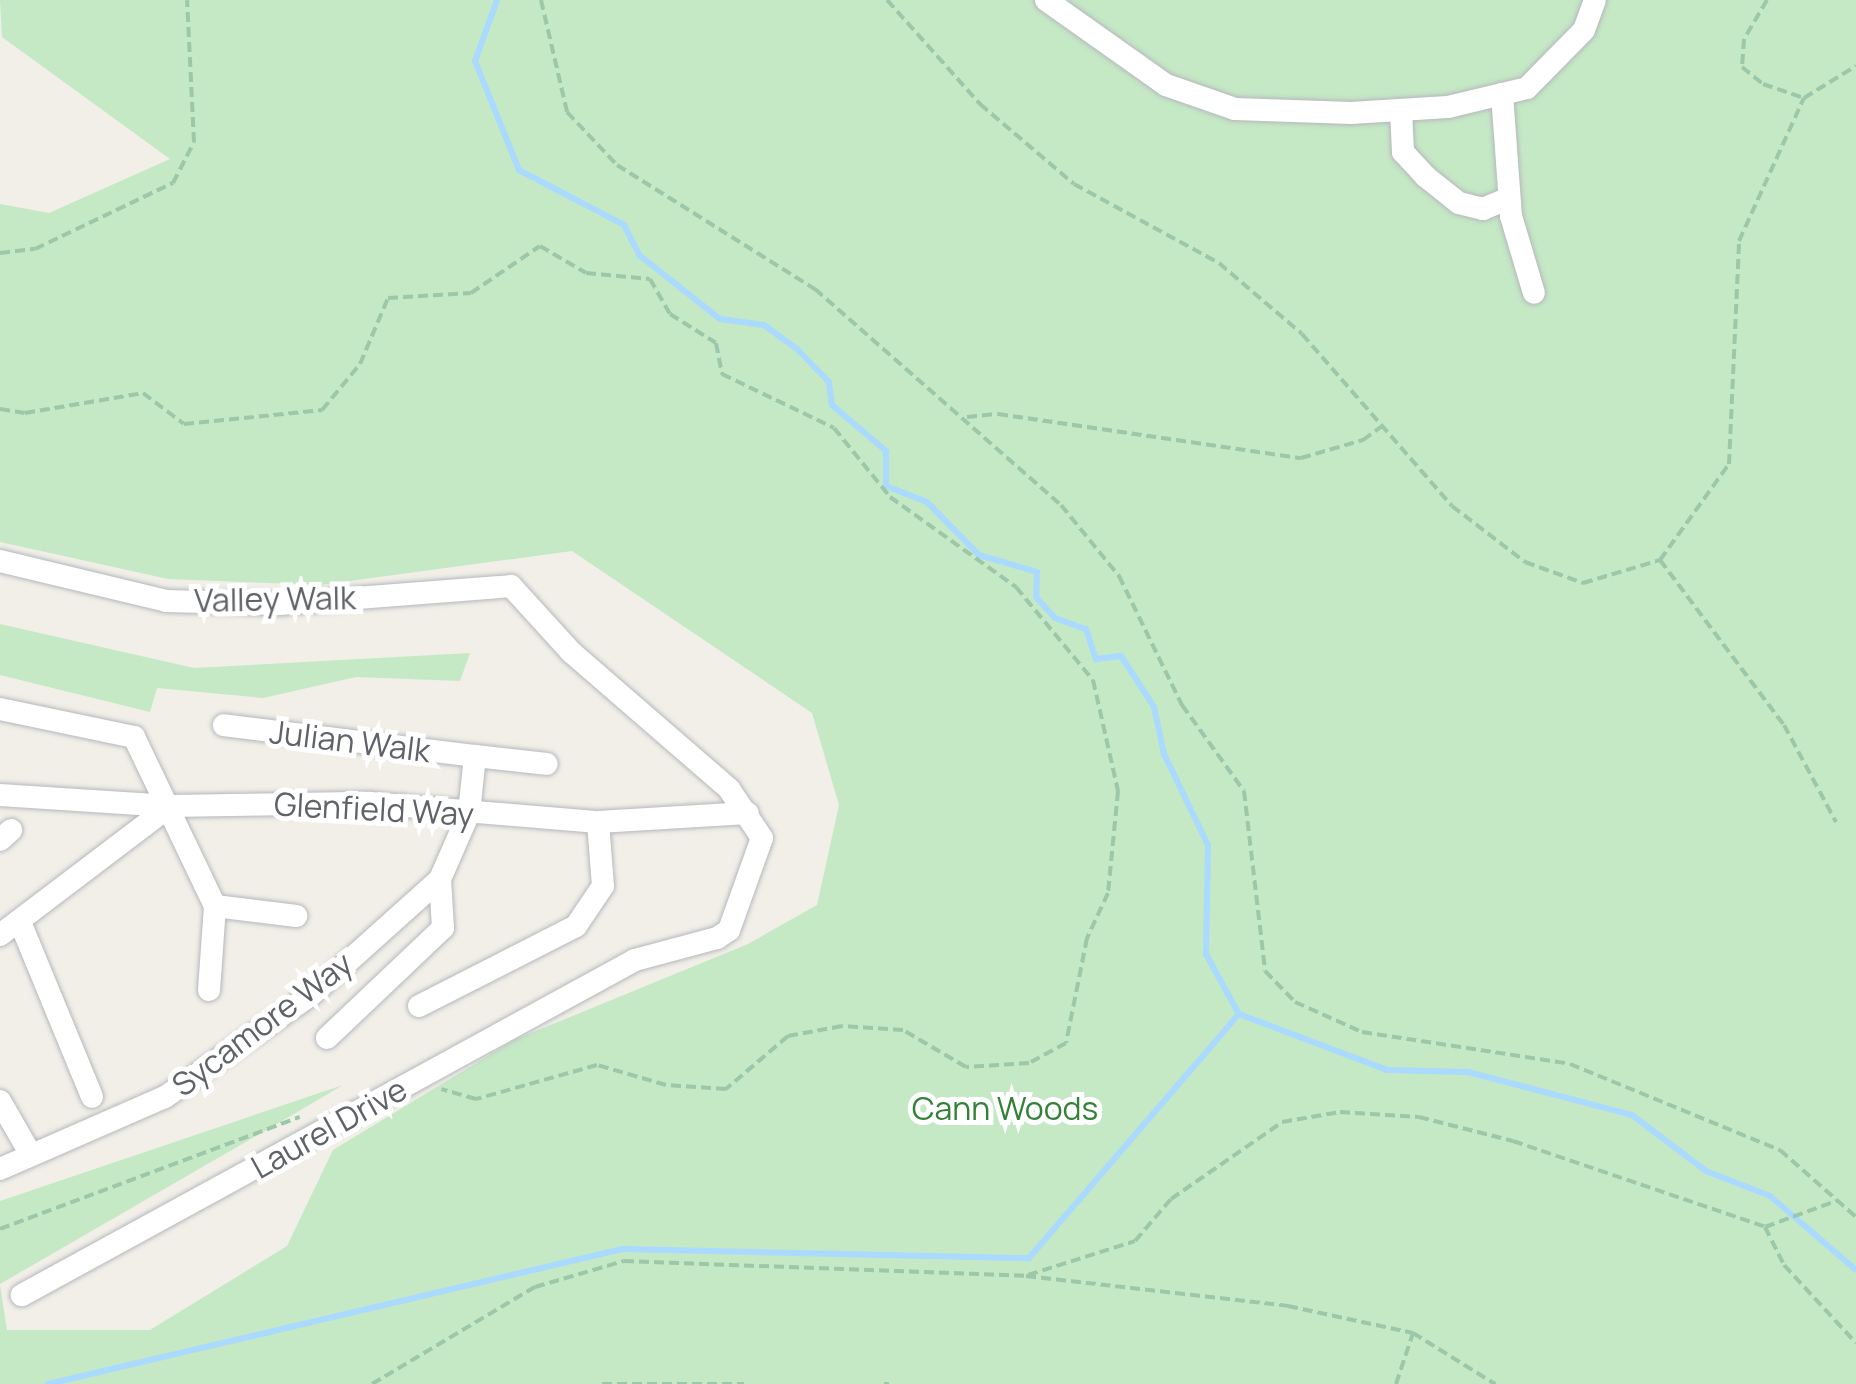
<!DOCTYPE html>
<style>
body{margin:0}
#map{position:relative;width:1856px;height:1384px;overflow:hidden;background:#f1efe8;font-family:Manrope,sans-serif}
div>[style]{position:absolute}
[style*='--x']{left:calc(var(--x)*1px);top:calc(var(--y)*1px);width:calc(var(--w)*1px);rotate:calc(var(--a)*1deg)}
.green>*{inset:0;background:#c5e8c5}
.stream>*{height:6px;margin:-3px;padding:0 3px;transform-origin:3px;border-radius:3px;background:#aadaff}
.path>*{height:4px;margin-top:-2px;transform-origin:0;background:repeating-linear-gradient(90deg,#9cc7a9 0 10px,transparent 0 15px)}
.roads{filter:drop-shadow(0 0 2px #b5b8bc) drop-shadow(0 0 2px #b5b8bc)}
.street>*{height:22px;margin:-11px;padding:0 11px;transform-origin:11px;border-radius:11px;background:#fff}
span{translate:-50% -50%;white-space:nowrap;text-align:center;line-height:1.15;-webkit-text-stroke:10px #fff;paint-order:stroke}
.street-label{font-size:32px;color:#5f6368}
.park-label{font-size:32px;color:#348238}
</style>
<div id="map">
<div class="green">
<i style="clip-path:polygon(0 0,1856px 0,1856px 1384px,0 1384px,0 1285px,7px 1330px,150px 1330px,287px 1246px,333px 1150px,514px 1040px,748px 944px,817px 905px,839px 805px,812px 713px,572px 551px,320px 585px,168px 579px,0 542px,0 204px,49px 213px,170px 159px,2px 37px)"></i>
<i style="clip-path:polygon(0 624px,194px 668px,470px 653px,460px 681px,356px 677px,263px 698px,157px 688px,150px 712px,0 675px)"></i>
<i style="clip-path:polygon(343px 1085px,294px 1114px,0 1284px,0 1201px)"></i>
</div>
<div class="stream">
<i style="--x:497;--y:0;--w:65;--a:109.8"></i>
<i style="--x:475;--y:61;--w:118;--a:68"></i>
<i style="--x:519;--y:170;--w:119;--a:27.6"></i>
<i style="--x:624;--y:225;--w:34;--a:63"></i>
<i style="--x:639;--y:255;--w:103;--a:38.3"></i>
<i style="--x:720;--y:319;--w:44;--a:7.8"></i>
<i style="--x:764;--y:325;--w:41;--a:36"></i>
<i style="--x:797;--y:349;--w:46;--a:45.9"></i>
<i style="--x:829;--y:382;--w:23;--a:83"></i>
<i style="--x:832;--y:405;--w:71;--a:40.4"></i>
<i style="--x:886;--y:451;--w:35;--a:90"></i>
<i style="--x:886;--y:486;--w:44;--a:21.3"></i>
<i style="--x:927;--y:502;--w:74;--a:45.5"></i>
<i style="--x:979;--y:555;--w:60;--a:16.3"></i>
<i style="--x:1037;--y:572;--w:25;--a:92"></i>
<i style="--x:1036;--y:597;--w:28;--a:48"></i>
<i style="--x:1055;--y:618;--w:33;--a:20"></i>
<i style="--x:1086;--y:629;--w:32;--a:72"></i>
<i style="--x:1096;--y:659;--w:25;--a:-7"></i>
<i style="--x:1121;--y:656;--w:61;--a:57.1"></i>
<i style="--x:1154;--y:707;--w:48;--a:78"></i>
<i style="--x:1164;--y:754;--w:101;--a:64.2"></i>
<i style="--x:1208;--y:845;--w:109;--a:91.1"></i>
<i style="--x:1206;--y:954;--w:68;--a:61.2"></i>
<i style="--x:1239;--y:1014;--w:158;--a:20.7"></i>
<i style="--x:1387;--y:1070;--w:81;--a:1.4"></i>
<i style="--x:1468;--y:1072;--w:170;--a:14.7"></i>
<i style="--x:1632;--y:1115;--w:93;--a:37.1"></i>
<i style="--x:1706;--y:1171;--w:69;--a:21.3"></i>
<i style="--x:1770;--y:1196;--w:113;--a:40.7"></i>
<i style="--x:48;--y:1384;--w:590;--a:-13.23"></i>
<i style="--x:622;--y:1249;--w:407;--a:1.3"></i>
<i style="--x:1029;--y:1258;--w:322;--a:-49.3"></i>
</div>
<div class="path">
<i style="--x:541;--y:0;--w:115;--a:76.9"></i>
<i style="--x:567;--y:112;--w:73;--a:46.7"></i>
<i style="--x:617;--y:165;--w:234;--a:32.1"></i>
<i style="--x:815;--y:289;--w:327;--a:41.3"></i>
<i style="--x:1061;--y:505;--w:92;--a:50.8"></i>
<i style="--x:1119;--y:576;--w:144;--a:64"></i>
<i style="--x:1182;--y:705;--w:106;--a:54.2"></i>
<i style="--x:1244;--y:791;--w:181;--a:83.3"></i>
<i style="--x:1265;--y:971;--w:43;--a:45.9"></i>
<i style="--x:1295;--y:1002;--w:73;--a:24.1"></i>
<i style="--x:1362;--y:1032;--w:210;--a:8.7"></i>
<i style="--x:1570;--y:1064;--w:227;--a:22.3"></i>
<i style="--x:1780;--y:1150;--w:101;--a:41.4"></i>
<i style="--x:887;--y:0;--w:140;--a:48.2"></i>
<i style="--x:980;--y:104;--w:123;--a:40.4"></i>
<i style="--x:1074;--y:184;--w:165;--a:28.6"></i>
<i style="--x:1219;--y:263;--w:109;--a:40.5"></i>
<i style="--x:1302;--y:334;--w:228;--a:48.9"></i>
<i style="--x:1452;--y:506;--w:92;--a:37.5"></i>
<i style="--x:1525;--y:562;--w:62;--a:19.9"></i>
<i style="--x:1583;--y:583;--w:80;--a:-16.6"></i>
<i style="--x:1660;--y:560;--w:206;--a:53.1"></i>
<i style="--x:1784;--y:725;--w:110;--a:61.8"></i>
<i style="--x:1767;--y:0;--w:45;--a:120.5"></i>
<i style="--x:1744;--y:39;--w:28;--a:94"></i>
<i style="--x:1742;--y:67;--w:27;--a:39"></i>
<i style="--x:1763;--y:84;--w:43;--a:18.9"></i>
<i style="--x:1804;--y:98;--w:61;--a:-31.6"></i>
<i style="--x:0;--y:253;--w:35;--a:-7"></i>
<i style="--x:35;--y:249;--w:153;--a:-25.6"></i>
<i style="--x:173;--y:183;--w:46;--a:-62.9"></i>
<i style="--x:194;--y:142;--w:142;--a:-92.8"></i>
<i style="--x:0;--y:409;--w:25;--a:9"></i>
<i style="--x:25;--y:413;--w:120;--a:-9.6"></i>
<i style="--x:143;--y:393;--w:51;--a:37.1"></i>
<i style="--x:184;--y:424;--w:139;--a:-5.8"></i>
<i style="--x:322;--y:410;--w:60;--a:-50.4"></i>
<i style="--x:360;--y:364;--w:72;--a:-67"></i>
<i style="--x:388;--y:298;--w:83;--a:-3.4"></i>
<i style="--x:471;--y:293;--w:83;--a:-34.3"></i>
<i style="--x:540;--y:246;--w:53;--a:30.4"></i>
<i style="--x:586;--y:273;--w:64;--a:5.4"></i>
<i style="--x:650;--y:279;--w:40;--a:60.3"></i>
<i style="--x:670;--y:314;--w:54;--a:32.2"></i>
<i style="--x:716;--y:343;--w:32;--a:79"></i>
<i style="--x:722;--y:374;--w:124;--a:25.7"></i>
<i style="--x:834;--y:428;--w:89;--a:50.9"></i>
<i style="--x:890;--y:497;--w:155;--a:35.5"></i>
<i style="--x:1016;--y:587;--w:121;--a:50.4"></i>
<i style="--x:1093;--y:680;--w:114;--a:77.3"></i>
<i style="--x:1118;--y:791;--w:102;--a:95.6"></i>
<i style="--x:1108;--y:893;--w:50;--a:115"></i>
<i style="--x:1087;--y:938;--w:107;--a:101.3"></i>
<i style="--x:1066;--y:1043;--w:42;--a:151.6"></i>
<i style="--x:1029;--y:1063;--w:63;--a:176.4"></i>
<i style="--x:966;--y:1067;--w:73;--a:-149.6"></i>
<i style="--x:903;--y:1030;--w:61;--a:-176.2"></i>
<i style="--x:842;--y:1026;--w:55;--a:169.5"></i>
<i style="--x:788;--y:1036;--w:82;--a:139.5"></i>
<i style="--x:726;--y:1089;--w:60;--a:-176.2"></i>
<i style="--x:666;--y:1085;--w:72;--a:-163.8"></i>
<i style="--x:597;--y:1065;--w:126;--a:164.3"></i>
<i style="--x:476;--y:1099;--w:36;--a:-164"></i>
<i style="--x:967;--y:417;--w:31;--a:-6"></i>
<i style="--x:998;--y:414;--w:306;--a:8.3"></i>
<i style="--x:1301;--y:458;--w:65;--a:-16.2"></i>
<i style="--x:1363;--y:440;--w:29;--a:-36"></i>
<i style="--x:1660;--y:560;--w:118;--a:-54.3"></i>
<i style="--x:1729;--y:464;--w:223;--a:-87.4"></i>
<i style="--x:1739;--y:241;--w:157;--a:-65.6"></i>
<i style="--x:1765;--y:1227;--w:42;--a:63.4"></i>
<i style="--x:1784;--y:1265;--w:106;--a:47.3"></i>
<i style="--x:0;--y:1229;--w:320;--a:-20.5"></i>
<i style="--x:1028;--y:1275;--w:112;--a:-17.6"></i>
<i style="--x:1135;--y:1241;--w:55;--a:-49.4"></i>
<i style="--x:1171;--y:1199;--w:135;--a:-34.7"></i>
<i style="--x:1282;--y:1122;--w:59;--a:-9.8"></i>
<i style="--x:1340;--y:1112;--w:79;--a:3.6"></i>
<i style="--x:1419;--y:1117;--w:97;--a:14.3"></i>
<i style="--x:1513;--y:1141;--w:266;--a:18.8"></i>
<i style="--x:1765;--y:1227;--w:76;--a:-20.1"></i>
<i style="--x:372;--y:1384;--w:190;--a:-30.8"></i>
<i style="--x:535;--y:1287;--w:93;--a:-16.3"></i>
<i style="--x:624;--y:1261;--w:402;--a:2.1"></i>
<i style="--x:1026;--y:1276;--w:264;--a:6.5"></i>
<i style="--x:1288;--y:1306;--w:128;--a:12.2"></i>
<i style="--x:1413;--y:1333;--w:97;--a:31.9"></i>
<i style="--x:602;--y:1384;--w:142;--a:0"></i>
<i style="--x:884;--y:1384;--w:5;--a:0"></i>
<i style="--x:1396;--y:1384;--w:54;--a:-71.6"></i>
</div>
<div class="roads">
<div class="street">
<i style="--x:1046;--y:0;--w:147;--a:35.3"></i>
<i style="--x:1166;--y:85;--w:73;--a:19.2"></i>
<i style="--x:1235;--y:109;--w:116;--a:2"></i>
<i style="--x:1351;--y:113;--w:97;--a:-3.5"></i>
<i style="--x:1448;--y:107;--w:81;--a:-13.5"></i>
<i style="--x:1527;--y:88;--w:81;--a:-45.5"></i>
<i style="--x:1584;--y:30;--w:32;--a:-70"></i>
<i style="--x:1502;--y:94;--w:122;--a:85.8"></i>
<i style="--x:1511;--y:216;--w:80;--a:73.4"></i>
<i style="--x:1401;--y:110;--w:42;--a:87.3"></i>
<i style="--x:1403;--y:152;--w:33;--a:47"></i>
<i style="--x:1425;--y:176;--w:43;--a:38.5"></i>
<i style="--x:1459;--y:203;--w:25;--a:14"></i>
<i style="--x:1483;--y:209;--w:28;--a:-23"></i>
<i style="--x:0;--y:561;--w:171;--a:13.5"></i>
<i style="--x:166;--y:601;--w:113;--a:1.5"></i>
<i style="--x:279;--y:604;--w:233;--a:-4.4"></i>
<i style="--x:511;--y:586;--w:89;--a:47.7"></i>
<i style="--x:571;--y:652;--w:209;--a:40.9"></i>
<i style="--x:729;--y:789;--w:59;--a:56"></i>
<i style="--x:762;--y:838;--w:98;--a:109.7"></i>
<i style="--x:729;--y:930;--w:14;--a:146"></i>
<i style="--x:717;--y:938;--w:85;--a:165"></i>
<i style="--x:635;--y:960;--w:699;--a:151.34"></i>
<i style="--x:0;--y:709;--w:137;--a:11.8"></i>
<i style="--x:134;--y:737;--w:187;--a:64.4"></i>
<i style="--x:215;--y:906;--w:82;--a:7"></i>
<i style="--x:475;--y:756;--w:72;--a:6.3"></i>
<i style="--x:0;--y:795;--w:170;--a:3.7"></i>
<i style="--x:170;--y:806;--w:200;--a:-0.9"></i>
<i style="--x:370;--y:803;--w:229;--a:4.8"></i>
<i style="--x:598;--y:822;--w:150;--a:-3.4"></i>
<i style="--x:0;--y:840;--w:15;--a:-42"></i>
<i style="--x:20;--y:922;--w:189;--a:67.6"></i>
<i style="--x:0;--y:935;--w:213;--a:-37.2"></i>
<i style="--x:209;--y:990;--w:84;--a:-85.9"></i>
<i style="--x:419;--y:1006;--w:176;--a:-27"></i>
<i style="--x:576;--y:926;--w:48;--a:-56"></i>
<i style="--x:603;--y:886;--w:64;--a:-94.5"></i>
<i style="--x:327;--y:1038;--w:160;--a:-43.5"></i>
<i style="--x:443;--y:928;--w:49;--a:-93.5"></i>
<i style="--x:0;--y:1101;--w:62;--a:60.1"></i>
<i style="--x:0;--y:1169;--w:180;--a:-23.6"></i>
<i style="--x:165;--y:1097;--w:179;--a:-35"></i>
<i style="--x:312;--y:994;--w:172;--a:-41.9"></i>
<i style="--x:440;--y:879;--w:72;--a:-66.3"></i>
<i style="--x:469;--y:813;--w:57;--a:-84"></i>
<i style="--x:475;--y:756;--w:253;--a:-173"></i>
</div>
</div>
<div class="street-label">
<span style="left:275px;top:599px;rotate:-1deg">Valley Walk</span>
<span style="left:350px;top:741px;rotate:7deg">Julian Walk</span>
<span style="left:374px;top:809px;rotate:3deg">Glenfield Way</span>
<span style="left:262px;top:1024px;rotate:-37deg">Sycamore Way</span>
<span style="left:329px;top:1128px;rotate:-29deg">Laurel Drive</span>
</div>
<div class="park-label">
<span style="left:1005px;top:1108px">Cann Woods</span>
</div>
</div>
